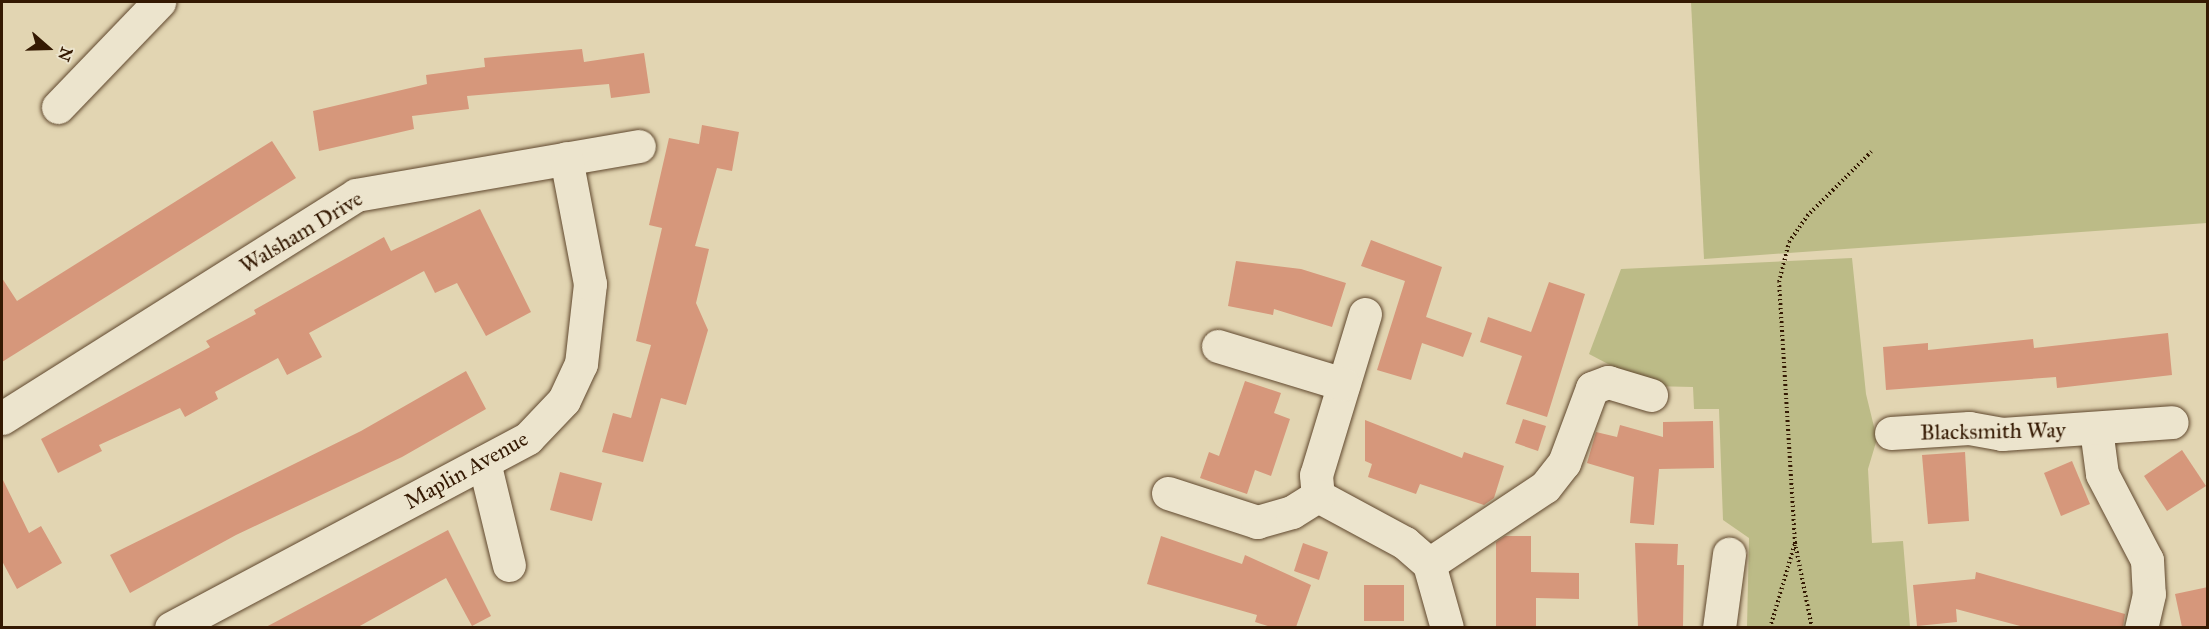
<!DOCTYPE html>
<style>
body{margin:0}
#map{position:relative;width:2209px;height:629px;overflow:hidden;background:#e2d5b2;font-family:"IM FELL Great Primer",serif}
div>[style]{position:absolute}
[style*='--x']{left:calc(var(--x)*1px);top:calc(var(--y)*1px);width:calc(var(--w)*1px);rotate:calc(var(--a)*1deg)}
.green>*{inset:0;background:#bcbb87}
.building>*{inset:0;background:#d6977b}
.path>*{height:4px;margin-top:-2px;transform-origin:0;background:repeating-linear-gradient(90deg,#341902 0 1.5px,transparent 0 4.5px)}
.roads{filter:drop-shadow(0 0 2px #60482e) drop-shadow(0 0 2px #60482e)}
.street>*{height:33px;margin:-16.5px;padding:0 16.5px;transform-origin:16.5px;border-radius:16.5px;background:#ece4cd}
span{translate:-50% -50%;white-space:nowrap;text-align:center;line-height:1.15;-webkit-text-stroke:6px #ece4cd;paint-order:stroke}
.street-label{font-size:22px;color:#341902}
.frame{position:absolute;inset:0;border:3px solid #341902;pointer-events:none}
.north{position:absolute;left:18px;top:18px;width:60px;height:60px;-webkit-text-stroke:4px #ece4cd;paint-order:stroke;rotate:110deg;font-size:16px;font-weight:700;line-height:24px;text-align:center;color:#341902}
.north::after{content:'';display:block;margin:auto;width:21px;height:27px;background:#341902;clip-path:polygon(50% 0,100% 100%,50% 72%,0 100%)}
</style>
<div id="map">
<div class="green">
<i style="clip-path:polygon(1691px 2px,2207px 2px,2207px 223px,1704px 259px)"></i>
<i style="clip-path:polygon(1852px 258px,1866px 394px,1877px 439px,1868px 469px,1872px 543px,1903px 541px,1910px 627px,1747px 627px,1749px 538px,1723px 520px,1719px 409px,1694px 409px,1693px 387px,1650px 386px,1589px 354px,1621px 269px)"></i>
</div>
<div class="building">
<i style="clip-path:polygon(582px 49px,584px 62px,644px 53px,650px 93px,611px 98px,609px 84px,467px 96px,469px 109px,412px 116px,414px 129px,319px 151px,313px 111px,427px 84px,426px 75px,485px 67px,484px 58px)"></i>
<i style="clip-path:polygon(702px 125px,739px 132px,732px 171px,717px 168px,695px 246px,709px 249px,696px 303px,708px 330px,686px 405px,661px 398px,643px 462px,602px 452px,613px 413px,631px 418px,651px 345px,636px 341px,662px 228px,649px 225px,669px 138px,699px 144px)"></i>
<i style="clip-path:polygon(272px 141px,296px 178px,2px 362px,2px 278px,17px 301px)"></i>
<i style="clip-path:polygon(480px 209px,531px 312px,486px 336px,457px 283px,435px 293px,424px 271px,309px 333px,322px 357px,287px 375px,278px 358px,215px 392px,218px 399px,185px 417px,180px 408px,99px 445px,102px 451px,58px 473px,41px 439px,210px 347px,206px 341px,256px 314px,254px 310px,384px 237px,391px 251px)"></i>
<i style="clip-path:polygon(1371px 240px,1442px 267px,1426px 317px,1472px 333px,1463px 357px,1422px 343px,1411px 380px,1377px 370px,1405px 281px,1361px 266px)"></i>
<i style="clip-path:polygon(1236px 261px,1301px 269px,1346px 283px,1332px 327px,1274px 309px,1273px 315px,1228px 306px)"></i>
<i style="clip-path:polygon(1549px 282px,1585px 294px,1547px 417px,1506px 404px,1522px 356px,1480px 342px,1488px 317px,1531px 332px)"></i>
<i style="clip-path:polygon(2168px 333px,2172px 375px,2057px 388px,2056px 377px,1886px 390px,1883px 347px,1928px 343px,1928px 350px,2033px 339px,2034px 348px)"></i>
<i style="clip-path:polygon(466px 371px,486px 409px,402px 457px,236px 535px,130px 593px,110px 555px,361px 431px)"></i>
<i style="clip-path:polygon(1245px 381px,1281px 393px,1274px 413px,1290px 419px,1271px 476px,1255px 470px,1247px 494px,1200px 478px,1209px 452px,1219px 456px)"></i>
<i style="clip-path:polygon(1523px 419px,1546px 426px,1538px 451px,1515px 443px)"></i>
<i style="clip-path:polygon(1365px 420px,1462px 458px,1464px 452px,1504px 466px,1494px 498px,1484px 505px,1420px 484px,1416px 494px,1368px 477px,1372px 464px,1365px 461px)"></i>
<i style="clip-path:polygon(1713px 421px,1714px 468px,1659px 469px,1654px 525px,1630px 523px,1634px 477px,1587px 463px,1596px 432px,1617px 437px,1620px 425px,1663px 437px,1663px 422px)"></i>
<i style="clip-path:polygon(2182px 450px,2206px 486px,2167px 511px,2144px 476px)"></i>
<i style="clip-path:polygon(1965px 452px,1969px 521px,1928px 524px,1922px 455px)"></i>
<i style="clip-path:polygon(2072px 461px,2090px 504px,2061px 516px,2044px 473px)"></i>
<i style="clip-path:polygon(560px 472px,602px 483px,592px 521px,550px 510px)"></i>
<i style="clip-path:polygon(2px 478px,29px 533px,41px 526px,62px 563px,17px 589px,2px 561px)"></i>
<i style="clip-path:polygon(448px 530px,491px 616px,472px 626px,446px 578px,358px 627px,266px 627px)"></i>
<i style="clip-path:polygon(1161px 536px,1242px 564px,1245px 555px,1311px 585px,1296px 627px,1271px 627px,1255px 622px,1257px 615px,1147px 584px)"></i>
<i style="clip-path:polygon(1505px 536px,1531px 536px,1531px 572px,1579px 573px,1579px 599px,1536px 598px,1536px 627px,1496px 627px,1496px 542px)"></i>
<i style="clip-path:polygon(1303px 543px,1328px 552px,1319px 580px,1294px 571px)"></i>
<i style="clip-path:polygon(1635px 543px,1678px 544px,1677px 565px,1684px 565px,1683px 626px,1638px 627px)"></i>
<i style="clip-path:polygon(1976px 572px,2125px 614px,2123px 627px,2024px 627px,1956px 609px,1957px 622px,1917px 626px,1913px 585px,1975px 579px)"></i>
<i style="clip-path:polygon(1364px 585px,1404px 585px,1404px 621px,1364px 621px)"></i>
<i style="clip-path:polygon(2208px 587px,2208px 627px,2182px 627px,2175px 594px)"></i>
</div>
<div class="path">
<i style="--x:1770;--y:628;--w:89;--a:-73.6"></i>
<i style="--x:1812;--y:628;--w:87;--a:-101.3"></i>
<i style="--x:1795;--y:543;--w:261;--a:-93.5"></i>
<i style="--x:1779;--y:282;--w:41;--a:-76"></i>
<i style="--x:1789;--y:242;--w:32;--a:-55"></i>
<i style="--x:1807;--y:216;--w:91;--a:-45"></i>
</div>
<div class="roads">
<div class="street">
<i style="--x:58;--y:107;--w:146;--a:-46.1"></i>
<i style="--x:1365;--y:314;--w:168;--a:106.9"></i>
<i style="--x:1316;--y:475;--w:21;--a:85"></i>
<i style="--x:1318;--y:496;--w:99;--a:28.4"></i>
<i style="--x:1405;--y:543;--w:32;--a:41"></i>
<i style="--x:1429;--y:564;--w:66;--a:74.3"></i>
<i style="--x:1218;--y:346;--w:131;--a:16.9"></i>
<i style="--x:2;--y:418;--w:418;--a:-32.2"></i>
<i style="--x:356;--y:195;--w:287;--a:-9.8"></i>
<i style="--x:2096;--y:429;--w:45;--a:82.4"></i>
<i style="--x:2102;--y:474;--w:97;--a:62.4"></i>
<i style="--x:2147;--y:560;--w:34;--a:87"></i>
<i style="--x:2149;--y:594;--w:35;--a:103"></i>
<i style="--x:1891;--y:433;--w:78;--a:-3.7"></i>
<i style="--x:1969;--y:428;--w:34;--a:10"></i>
<i style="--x:2002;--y:434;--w:170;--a:-4"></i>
<i style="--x:484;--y:462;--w:106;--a:76.4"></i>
<i style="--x:1168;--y:493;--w:94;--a:18"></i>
<i style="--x:1257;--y:522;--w:36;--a:-16"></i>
<i style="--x:1292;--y:512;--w:31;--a:-32"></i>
<i style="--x:1429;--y:564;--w:139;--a:-33.6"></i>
<i style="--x:1545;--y:487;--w:31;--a:-52"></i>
<i style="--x:1564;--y:463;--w:80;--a:-69.5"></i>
<i style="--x:1592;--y:388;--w:17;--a:-21"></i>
<i style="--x:1608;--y:382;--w:45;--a:16.8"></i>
<i style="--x:171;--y:628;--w:404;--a:-28"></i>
<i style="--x:528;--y:438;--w:52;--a:-46.5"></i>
<i style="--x:564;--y:400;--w:40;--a:-65"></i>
<i style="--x:581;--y:364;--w:81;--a:-83.6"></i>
<i style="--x:590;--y:284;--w:128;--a:-100.8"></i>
<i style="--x:1719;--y:628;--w:75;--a:-82.3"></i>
</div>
</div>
<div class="street-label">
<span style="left:301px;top:232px;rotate:-31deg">Walsham Drive</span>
<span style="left:1993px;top:431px;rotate:-1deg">Blacksmith Way</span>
<span style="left:466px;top:470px;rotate:-29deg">Maplin Avenue</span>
</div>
<div class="frame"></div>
<div class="north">N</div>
</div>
